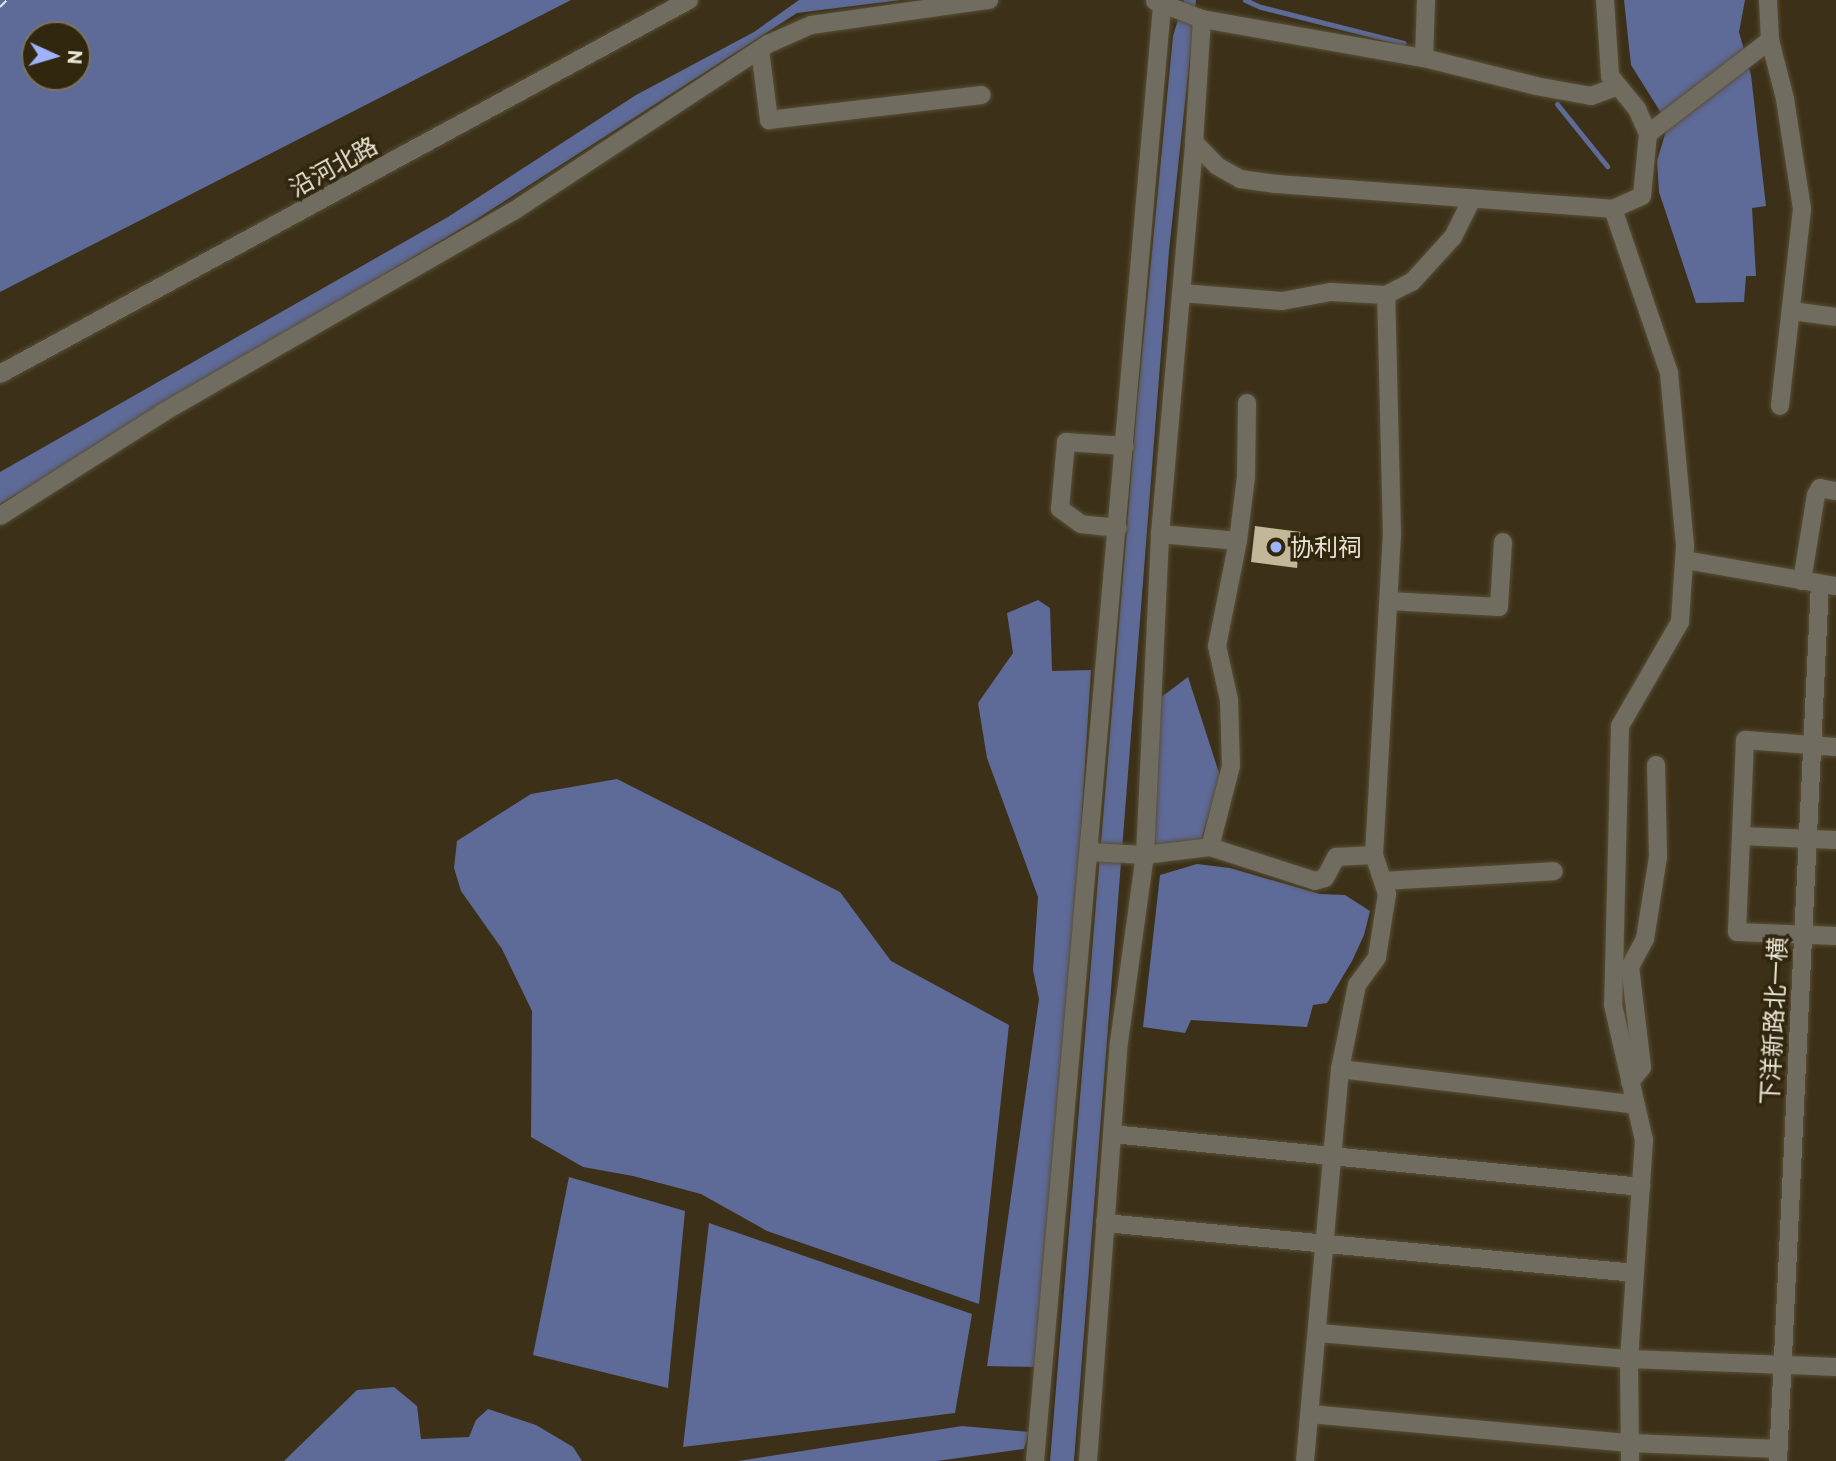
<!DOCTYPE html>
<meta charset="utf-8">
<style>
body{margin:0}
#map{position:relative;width:1836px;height:1461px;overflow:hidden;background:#3c3118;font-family:Commissioner,"Noto Sans SC",sans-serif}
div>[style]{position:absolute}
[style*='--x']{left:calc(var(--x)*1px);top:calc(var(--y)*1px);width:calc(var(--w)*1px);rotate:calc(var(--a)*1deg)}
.water>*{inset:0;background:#5e6a97}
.stream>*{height:5px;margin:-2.5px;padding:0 2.5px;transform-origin:2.5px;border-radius:2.5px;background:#5e6a97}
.ferry>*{height:2px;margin-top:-1px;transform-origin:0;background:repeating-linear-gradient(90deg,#dfe4f2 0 9px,transparent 0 16px)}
.building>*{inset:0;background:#c3b79a}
.roads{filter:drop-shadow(0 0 2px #584e36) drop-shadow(0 0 2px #584e36)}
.minor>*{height:18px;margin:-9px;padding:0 9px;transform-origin:9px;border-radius:9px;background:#716c60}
.dots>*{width:19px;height:19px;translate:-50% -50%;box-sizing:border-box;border:4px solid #31270e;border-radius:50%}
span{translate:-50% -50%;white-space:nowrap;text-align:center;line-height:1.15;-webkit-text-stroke:7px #31270e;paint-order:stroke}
.street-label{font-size:24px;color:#eae4d5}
.poi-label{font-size:24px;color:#eae4d5}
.left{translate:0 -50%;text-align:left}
.north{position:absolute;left:21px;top:21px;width:70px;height:70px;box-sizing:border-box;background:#31270e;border:2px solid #7b735e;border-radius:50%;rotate:94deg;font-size:19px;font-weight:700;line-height:28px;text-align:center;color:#eae4d5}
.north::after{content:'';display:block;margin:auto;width:24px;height:32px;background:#9fb3fd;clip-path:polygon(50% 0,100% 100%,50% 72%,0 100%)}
</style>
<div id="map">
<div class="water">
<i style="clip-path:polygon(evenodd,0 0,571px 0,0 292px,0 0,35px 35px,77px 35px,77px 77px,35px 77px,35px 35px)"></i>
<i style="clip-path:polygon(799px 0,901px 0,797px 13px,472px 222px,0 504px,0 472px,448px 217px,636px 95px,754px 32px)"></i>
<i style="clip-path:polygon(1184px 0,1196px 0,1169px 251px,1074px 1461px,1050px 1461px,1137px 406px,1173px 36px)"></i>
<i style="clip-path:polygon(1624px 0,1745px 0,1739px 32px,1751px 75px,1766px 206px,1752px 208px,1756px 276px,1746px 276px,1744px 302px,1696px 303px,1659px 192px,1657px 161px,1668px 124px,1631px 65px)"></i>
<i style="clip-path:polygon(1038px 600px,1050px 608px,1052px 671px,1091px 670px,1075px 921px,1035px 1367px,987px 1366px,1039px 999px,1033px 970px,1038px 897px,987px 758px,978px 703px,1013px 653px,1007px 613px)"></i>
<i style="clip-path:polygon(1188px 677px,1220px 776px,1201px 841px,1157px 847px,1150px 843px,1156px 701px)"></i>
<i style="clip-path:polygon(617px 779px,840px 892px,891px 961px,1009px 1025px,979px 1304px,767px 1231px,701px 1194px,633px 1176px,583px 1167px,531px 1137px,532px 1011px,502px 949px,461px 891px,454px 868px,457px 841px,531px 794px)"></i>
<i style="clip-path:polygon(1197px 864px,1230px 868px,1320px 894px,1345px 895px,1370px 911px,1364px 935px,1352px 961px,1327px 1003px,1313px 1005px,1307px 1027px,1191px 1020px,1185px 1033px,1143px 1027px,1160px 875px)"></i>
<i style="clip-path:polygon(569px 1177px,685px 1211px,668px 1388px,533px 1355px)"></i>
<i style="clip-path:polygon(709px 1223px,972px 1314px,955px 1413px,683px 1447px)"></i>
<i style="clip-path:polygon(394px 1387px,417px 1406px,421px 1439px,469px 1437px,476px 1420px,488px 1409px,536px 1425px,573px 1447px,582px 1461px,284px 1461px,357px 1390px)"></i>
<i style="clip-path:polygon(962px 1426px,1029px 1432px,1024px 1449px,937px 1461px,738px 1461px)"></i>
</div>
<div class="stream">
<i style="--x:1245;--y:0;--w:17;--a:24"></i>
<i style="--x:1261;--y:7;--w:147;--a:14.1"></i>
<i style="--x:1557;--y:104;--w:80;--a:51.1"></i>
</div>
<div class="ferry">
<i style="--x:0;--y:7;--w:10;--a:-45"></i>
</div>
<div class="building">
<i style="clip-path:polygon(1255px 526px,1301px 532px,1297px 568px,1251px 562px)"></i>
</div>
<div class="roads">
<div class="minor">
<i style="--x:1605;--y:0;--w:76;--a:86.2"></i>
<i style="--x:1610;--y:76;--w:43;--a:50.7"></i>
<i style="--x:1637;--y:109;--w:27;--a:66"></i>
<i style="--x:1648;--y:134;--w:62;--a:95.5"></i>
<i style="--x:1642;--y:196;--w:32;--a:156"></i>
<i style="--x:1768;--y:0;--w:40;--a:87.1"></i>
<i style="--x:1770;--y:40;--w:61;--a:75.7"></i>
<i style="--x:1785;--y:99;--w:111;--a:81.2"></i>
<i style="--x:1802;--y:209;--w:198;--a:96.4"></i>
<i style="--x:1155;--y:1;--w:50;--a:21"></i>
<i style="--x:1202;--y:19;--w:225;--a:10"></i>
<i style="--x:1424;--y:58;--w:115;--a:14"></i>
<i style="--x:1536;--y:86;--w:56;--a:10.3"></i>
<i style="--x:1591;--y:96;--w:29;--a:-20"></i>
<i style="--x:1202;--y:19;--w:123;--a:93.7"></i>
<i style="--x:1194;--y:142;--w:33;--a:46"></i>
<i style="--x:1217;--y:166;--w:26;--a:29"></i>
<i style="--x:1240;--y:179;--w:36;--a:8"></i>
<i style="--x:1276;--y:184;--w:338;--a:4.2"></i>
<i style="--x:1613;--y:209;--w:173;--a:71.1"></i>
<i style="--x:1669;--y:373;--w:174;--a:84.7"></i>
<i style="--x:1685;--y:546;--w:76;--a:93.8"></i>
<i style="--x:1680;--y:622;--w:120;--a:120"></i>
<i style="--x:1620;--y:726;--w:279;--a:91.4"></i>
<i style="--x:1613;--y:1005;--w:139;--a:77.1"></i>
<i style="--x:1644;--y:1140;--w:220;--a:93.9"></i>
<i style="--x:1629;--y:1359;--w:102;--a:89.4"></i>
<i style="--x:760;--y:50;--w:71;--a:82.7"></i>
<i style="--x:769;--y:120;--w:214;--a:-6.7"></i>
<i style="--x:1424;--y:58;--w:58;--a:-88"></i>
<i style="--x:1648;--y:134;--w:154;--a:-37.6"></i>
<i style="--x:1181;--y:293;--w:101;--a:4.5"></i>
<i style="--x:1282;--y:301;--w:50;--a:-10.4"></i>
<i style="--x:1331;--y:292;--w:55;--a:3.1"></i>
<i style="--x:1792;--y:311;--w:44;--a:7.8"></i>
<i style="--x:0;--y:374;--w:784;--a:-28.49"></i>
<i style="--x:0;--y:516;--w:192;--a:-32.4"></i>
<i style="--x:162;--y:413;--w:407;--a:-29.9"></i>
<i style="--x:515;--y:210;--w:303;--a:-33.3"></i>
<i style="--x:768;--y:44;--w:47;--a:-23.8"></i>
<i style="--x:811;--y:25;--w:180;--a:-8"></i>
<i style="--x:1118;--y:528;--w:37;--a:-174"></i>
<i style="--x:1081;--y:524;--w:26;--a:-144"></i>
<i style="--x:1060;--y:509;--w:67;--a:-84.9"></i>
<i style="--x:1066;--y:442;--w:59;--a:3.9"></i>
<i style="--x:1160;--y:534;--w:78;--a:5.1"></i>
<i style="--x:1685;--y:560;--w:153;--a:9.8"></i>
<i style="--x:1802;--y:581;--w:87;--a:-80.8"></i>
<i style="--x:1816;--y:495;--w:8;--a:-60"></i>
<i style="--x:1820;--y:488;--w:16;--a:11"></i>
<i style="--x:1389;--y:601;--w:110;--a:3.1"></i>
<i style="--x:1499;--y:607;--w:65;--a:-86.5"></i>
<i style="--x:1836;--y:747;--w:91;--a:-175.6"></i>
<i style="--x:1745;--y:740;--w:192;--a:92.4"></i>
<i style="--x:1737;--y:932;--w:99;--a:2.3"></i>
<i style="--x:1741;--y:836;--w:95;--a:2.4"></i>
<i style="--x:1210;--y:847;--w:84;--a:-75.5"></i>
<i style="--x:1231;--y:766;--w:66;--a:-91.7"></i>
<i style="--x:1229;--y:700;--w:55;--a:-102.5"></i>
<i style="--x:1217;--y:646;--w:107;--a:-78.7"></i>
<i style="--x:1238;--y:541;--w:64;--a:-82.9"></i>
<i style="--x:1246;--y:477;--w:74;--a:-89.2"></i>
<i style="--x:1089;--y:852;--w:56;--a:3.1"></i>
<i style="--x:1145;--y:855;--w:65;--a:-7"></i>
<i style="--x:1210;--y:847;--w:110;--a:17.9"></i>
<i style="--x:1315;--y:881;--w:10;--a:-17"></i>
<i style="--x:1325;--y:878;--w:24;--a:-62"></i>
<i style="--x:1336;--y:857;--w:38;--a:-3"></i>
<i style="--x:1383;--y:881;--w:171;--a:-3.3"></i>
<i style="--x:1340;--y:1069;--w:298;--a:6.9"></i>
<i style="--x:1630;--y:1082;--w:19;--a:-51"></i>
<i style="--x:1642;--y:1067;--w:101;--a:-96.8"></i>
<i style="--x:1630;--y:967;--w:32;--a:-62"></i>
<i style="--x:1645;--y:939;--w:83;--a:-81"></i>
<i style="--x:1658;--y:857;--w:92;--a:-91.2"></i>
<i style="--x:1112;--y:1134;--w:532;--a:5.72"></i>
<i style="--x:1105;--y:1223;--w:532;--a:5.39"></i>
<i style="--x:1318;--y:1333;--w:312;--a:4.8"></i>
<i style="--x:1629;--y:1359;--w:207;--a:2.2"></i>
<i style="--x:1310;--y:1414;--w:321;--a:5.2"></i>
<i style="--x:1630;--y:1443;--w:149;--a:2.3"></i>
<i style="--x:1035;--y:1461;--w:1461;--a:-85.01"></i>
<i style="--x:1088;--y:1461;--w:420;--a:-85.8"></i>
<i style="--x:1119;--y:1042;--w:189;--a:-82.1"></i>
<i style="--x:1145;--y:855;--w:321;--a:-87.3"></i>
<i style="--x:1160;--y:534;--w:393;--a:-85"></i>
<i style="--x:1305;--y:1461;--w:394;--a:-84.9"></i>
<i style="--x:1340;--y:1069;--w:86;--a:-78.6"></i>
<i style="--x:1357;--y:985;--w:34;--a:-54"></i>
<i style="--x:1377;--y:957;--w:64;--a:-81"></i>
<i style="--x:1387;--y:894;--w:41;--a:-108.4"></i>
<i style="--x:1374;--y:855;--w:321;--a:-86.8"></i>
<i style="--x:1392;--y:535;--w:240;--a:-91.4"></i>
<i style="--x:1386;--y:295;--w:29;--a:-27"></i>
<i style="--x:1412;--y:282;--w:61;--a:-47.7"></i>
<i style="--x:1453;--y:237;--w:40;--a:-63.4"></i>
<i style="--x:1778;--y:1461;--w:878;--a:-87.26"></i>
</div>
</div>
<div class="dots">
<i style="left:1276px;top:547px;background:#9fb3fd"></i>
</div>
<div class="street-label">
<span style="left:333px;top:166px;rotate:-29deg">沿河北路</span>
<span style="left:1773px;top:1021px;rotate:-87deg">下洋新路北一横</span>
</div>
<div class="poi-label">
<span class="left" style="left:1290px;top:547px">协利祠</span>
</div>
<div class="north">N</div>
</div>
